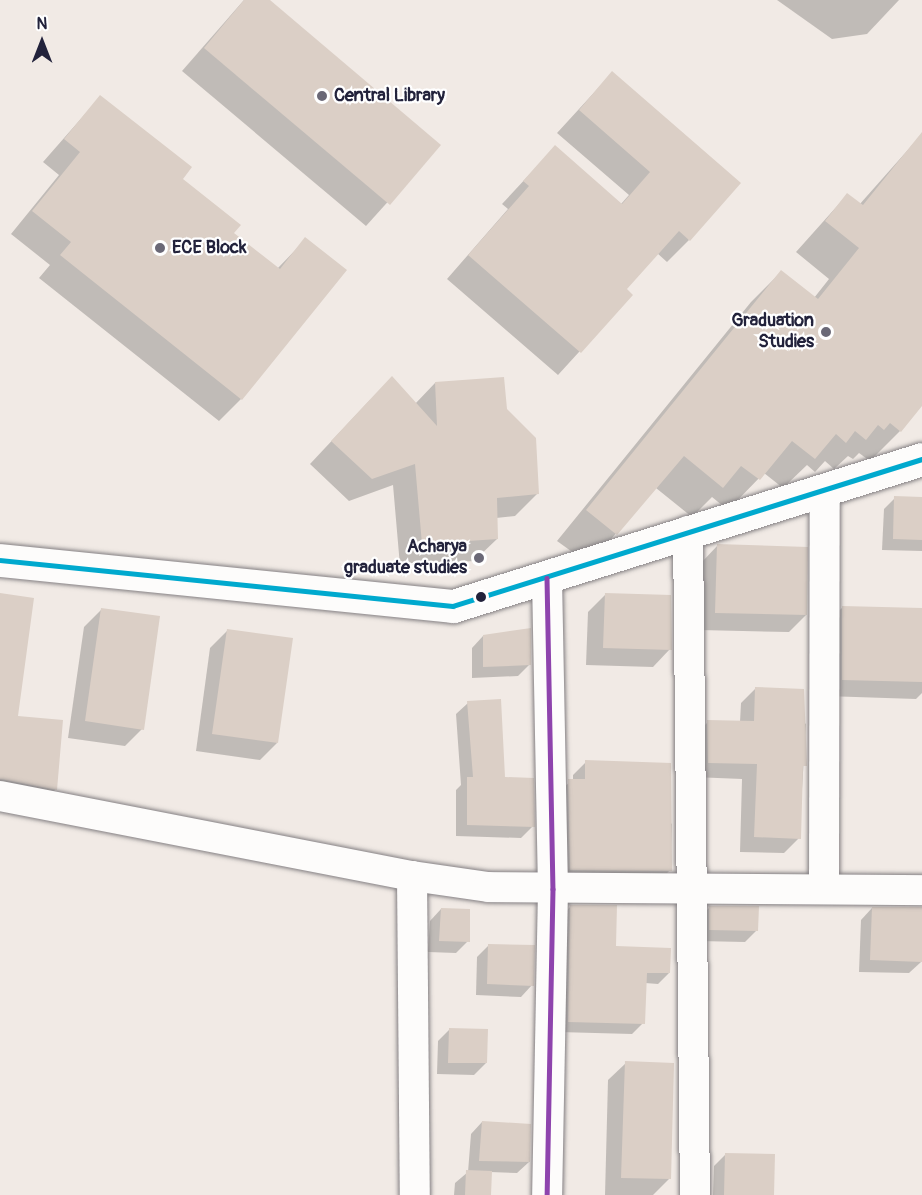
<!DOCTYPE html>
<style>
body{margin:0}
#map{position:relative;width:922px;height:1195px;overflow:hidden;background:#f1eae5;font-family:Pangolin,sans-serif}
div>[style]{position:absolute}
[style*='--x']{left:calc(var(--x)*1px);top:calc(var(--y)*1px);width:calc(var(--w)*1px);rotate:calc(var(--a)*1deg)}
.shadow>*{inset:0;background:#0003}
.building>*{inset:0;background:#dbcfc6}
.roads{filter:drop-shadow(0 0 2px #848083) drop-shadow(0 0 2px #848083)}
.street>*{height:30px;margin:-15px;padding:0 15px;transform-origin:15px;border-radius:15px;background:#fdfcfb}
.secondary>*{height:33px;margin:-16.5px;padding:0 16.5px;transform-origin:16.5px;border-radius:16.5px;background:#fdfcfb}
.bus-1>*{height:4.5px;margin:-2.25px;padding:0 2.25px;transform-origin:2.25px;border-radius:2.25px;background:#00a9ce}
.bus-2>*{height:4.5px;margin:-2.25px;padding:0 2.25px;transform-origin:2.25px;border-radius:2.25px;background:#8e44ad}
.dots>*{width:16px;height:16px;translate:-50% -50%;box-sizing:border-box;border:3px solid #fff;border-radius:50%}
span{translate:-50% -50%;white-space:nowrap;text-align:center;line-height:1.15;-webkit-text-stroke:4.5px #fff;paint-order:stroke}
.poi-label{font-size:18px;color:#22223b;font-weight:700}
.left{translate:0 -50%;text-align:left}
.right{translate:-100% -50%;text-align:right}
.north{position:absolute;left:12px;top:12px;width:60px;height:60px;-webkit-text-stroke:4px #fff;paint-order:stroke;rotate:0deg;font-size:16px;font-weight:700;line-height:24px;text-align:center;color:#22223b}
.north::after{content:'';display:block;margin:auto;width:21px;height:27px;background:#22223b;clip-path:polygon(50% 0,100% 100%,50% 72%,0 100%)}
</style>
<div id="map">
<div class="shadow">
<i style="clip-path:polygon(244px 0,268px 0,439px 145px,366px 226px,182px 71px)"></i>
<i style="clip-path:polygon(777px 0,899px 0,867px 34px,832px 39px)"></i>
<i style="clip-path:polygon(612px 73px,689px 240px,667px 262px,657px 253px,625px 289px,631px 295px,558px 375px,447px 279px,508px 209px,502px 204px,555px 147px,621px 204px,629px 195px,557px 133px)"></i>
<i style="clip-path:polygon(100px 97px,232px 233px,277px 269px,306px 239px,241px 399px,219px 421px,39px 278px,50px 265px,11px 234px,59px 175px,43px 162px)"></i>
<i style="clip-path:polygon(922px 134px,922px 403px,900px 431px,870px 461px,859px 453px,853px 459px,848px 456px,834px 469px,825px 461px,815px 472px,807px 465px,783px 488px,764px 473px,728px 510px,712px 497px,692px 517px,656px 488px,589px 564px,557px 541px,751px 302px,781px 272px,814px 298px,829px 279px,796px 252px,847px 195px,859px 205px)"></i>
<i style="clip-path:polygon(435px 383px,505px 409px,538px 493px,515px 516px,496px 518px,497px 539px,474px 561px,400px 566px,393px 485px,349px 501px,310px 464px,370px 400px,415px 404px)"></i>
<i style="clip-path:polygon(895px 498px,922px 499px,922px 551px,882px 550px,884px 509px)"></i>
<i style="clip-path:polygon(718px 545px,806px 615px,789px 632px,699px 630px,701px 563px)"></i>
<i style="clip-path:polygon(0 594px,16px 717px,56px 789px,39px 806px,0 799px)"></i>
<i style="clip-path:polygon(605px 595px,670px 649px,653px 667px,586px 665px,588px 612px)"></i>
<i style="clip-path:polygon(843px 607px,922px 610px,922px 693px,916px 699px,825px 696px,825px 624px)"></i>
<i style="clip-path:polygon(101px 610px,142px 729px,125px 746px,68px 738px,84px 627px)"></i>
<i style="clip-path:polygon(228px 630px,277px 743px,260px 760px,196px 751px,210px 648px)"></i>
<i style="clip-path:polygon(483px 636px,530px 664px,518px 676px,472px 678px,472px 648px)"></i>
<i style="clip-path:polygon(756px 688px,806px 724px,799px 838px,784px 853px,740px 852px,742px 779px,693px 777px,693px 737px,708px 722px,740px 722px,741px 703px)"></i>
<i style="clip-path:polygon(468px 703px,504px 779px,533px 826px,521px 838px,456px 836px,456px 790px,461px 785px,456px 714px)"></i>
<i style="clip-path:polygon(586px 762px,672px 824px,670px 870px,658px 883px,558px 882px,556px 793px,573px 780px,573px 775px)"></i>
<i style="clip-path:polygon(571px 906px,614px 948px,669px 973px,658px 984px,645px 983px,643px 1023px,632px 1034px,558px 1032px,560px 917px)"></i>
<i style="clip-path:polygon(710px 907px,757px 930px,745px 942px,698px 941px,698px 919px)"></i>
<i style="clip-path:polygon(872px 908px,922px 908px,921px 962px,909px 973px,859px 972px,861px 920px)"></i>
<i style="clip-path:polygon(441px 909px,468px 941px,456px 953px,428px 952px,430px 921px)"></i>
<i style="clip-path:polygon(489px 945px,532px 985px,521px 997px,476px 995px,477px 957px)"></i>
<i style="clip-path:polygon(450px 1029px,486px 1063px,474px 1075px,437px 1074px,438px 1041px)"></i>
<i style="clip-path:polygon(626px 1063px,669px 1179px,653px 1195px,605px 1195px,608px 1080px)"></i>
<i style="clip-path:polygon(482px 1122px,529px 1162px,517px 1173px,490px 1172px,489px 1195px,454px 1195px,455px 1183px,468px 1172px,471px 1134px)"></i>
<i style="clip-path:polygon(726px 1154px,772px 1195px,713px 1195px,714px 1166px)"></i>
</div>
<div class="building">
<i style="clip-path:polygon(244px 0,270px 0,441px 145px,390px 205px,204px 48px)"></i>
<i style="clip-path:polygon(612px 71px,741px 183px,690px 241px,679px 231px,627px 289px,633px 295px,581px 353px,468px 255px,529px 186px,523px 181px,555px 145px,622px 204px,650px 172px,579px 110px)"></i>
<i style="clip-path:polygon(100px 95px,192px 167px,183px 179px,241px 225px,234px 233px,280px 269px,305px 237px,347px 270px,242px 400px,60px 255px,71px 242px,32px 211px,80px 152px,64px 139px)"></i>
<i style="clip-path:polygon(922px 132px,922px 406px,901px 432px,890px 423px,884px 430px,878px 425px,866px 440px,855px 431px,846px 443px,836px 434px,815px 459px,792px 441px,760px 480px,741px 466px,723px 488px,684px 456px,617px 535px,586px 510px,781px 270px,818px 299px,859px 248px,825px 221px,847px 193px,863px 205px)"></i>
<i style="clip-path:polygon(392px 376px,437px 426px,435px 382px,504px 377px,507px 409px,536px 438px,539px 494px,497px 498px,498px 539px,422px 544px,415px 464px,372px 479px,331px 441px)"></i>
<i style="clip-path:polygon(894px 496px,922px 497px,922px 540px,893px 539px)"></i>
<i style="clip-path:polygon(717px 544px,808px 547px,807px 615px,715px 613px)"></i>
<i style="clip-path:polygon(0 593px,34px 598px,18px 716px,63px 720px,57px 790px,0 779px)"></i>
<i style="clip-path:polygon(605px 593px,671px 595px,672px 650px,603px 648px)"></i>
<i style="clip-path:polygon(842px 606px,922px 608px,922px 682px,842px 680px)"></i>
<i style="clip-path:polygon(101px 608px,160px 616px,144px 730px,85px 721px)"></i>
<i style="clip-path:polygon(531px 628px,531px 665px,483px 667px,483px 635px)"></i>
<i style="clip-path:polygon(227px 629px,293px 638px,278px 743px,212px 734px)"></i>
<i style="clip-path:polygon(755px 687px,804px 689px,807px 766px,803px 766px,801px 839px,754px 837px,757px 764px,708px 763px,707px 720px,754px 721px)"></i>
<i style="clip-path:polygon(501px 699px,505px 777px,534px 778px,535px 827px,467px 825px,467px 777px,473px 777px,467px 701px)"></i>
<i style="clip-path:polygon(585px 760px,671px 763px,672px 871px,570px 870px,568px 779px,585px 779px)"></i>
<i style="clip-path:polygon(570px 905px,617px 905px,616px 946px,671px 948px,670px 973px,647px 973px,645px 1024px,568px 1022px)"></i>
<i style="clip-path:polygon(709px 906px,759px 906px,758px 931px,709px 930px)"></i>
<i style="clip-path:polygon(872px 907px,922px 907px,922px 962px,870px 960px)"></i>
<i style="clip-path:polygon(441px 908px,470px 909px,470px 942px,439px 941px)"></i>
<i style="clip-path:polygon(488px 944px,535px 945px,534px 986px,487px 984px)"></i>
<i style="clip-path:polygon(449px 1028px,488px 1029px,487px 1063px,448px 1063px)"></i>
<i style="clip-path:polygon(625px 1061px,674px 1063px,671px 1179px,621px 1178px)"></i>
<i style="clip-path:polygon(482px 1121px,531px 1124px,530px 1162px,479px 1161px)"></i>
<i style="clip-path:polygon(725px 1153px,775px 1154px,774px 1195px,724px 1195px)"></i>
<i style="clip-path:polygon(466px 1170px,492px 1171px,491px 1195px,465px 1195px)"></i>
</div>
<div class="roads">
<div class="street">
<i style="--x:688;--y:531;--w:664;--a:89.4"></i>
<i style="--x:547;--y:578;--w:311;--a:88.9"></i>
<i style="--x:553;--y:889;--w:306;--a:91.1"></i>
<i style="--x:0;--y:796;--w:420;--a:11"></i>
<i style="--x:412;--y:876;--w:77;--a:8.2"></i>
<i style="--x:488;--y:887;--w:434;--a:0.4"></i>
<i style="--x:412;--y:876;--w:319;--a:89.5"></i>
<i style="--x:824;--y:888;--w:399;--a:-89.9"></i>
</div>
<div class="secondary">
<i style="--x:0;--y:560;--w:455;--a:5.8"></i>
<i style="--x:453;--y:606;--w:491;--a:-17.4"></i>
</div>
</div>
<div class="bus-1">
<i style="--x:0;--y:560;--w:455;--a:5.8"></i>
<i style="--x:453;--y:606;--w:491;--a:-17.4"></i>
</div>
<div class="bus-2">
<i style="--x:547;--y:578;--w:311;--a:88.9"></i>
<i style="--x:553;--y:889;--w:306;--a:91.1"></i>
</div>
<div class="dots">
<i style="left:322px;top:96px;background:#6a6876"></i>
<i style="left:160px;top:248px;background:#6a6876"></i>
<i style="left:826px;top:332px;background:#6a6876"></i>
<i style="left:479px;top:558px;background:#6a6876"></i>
<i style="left:481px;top:597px;background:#22223b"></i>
</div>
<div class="poi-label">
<span class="left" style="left:334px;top:96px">Central Library</span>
<span class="left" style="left:172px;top:248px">ECE Block</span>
<span class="right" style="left:814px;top:332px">Graduation<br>Studies</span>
<span class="right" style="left:467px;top:558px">Acharya<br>graduate studies</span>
</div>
<div class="north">N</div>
</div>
